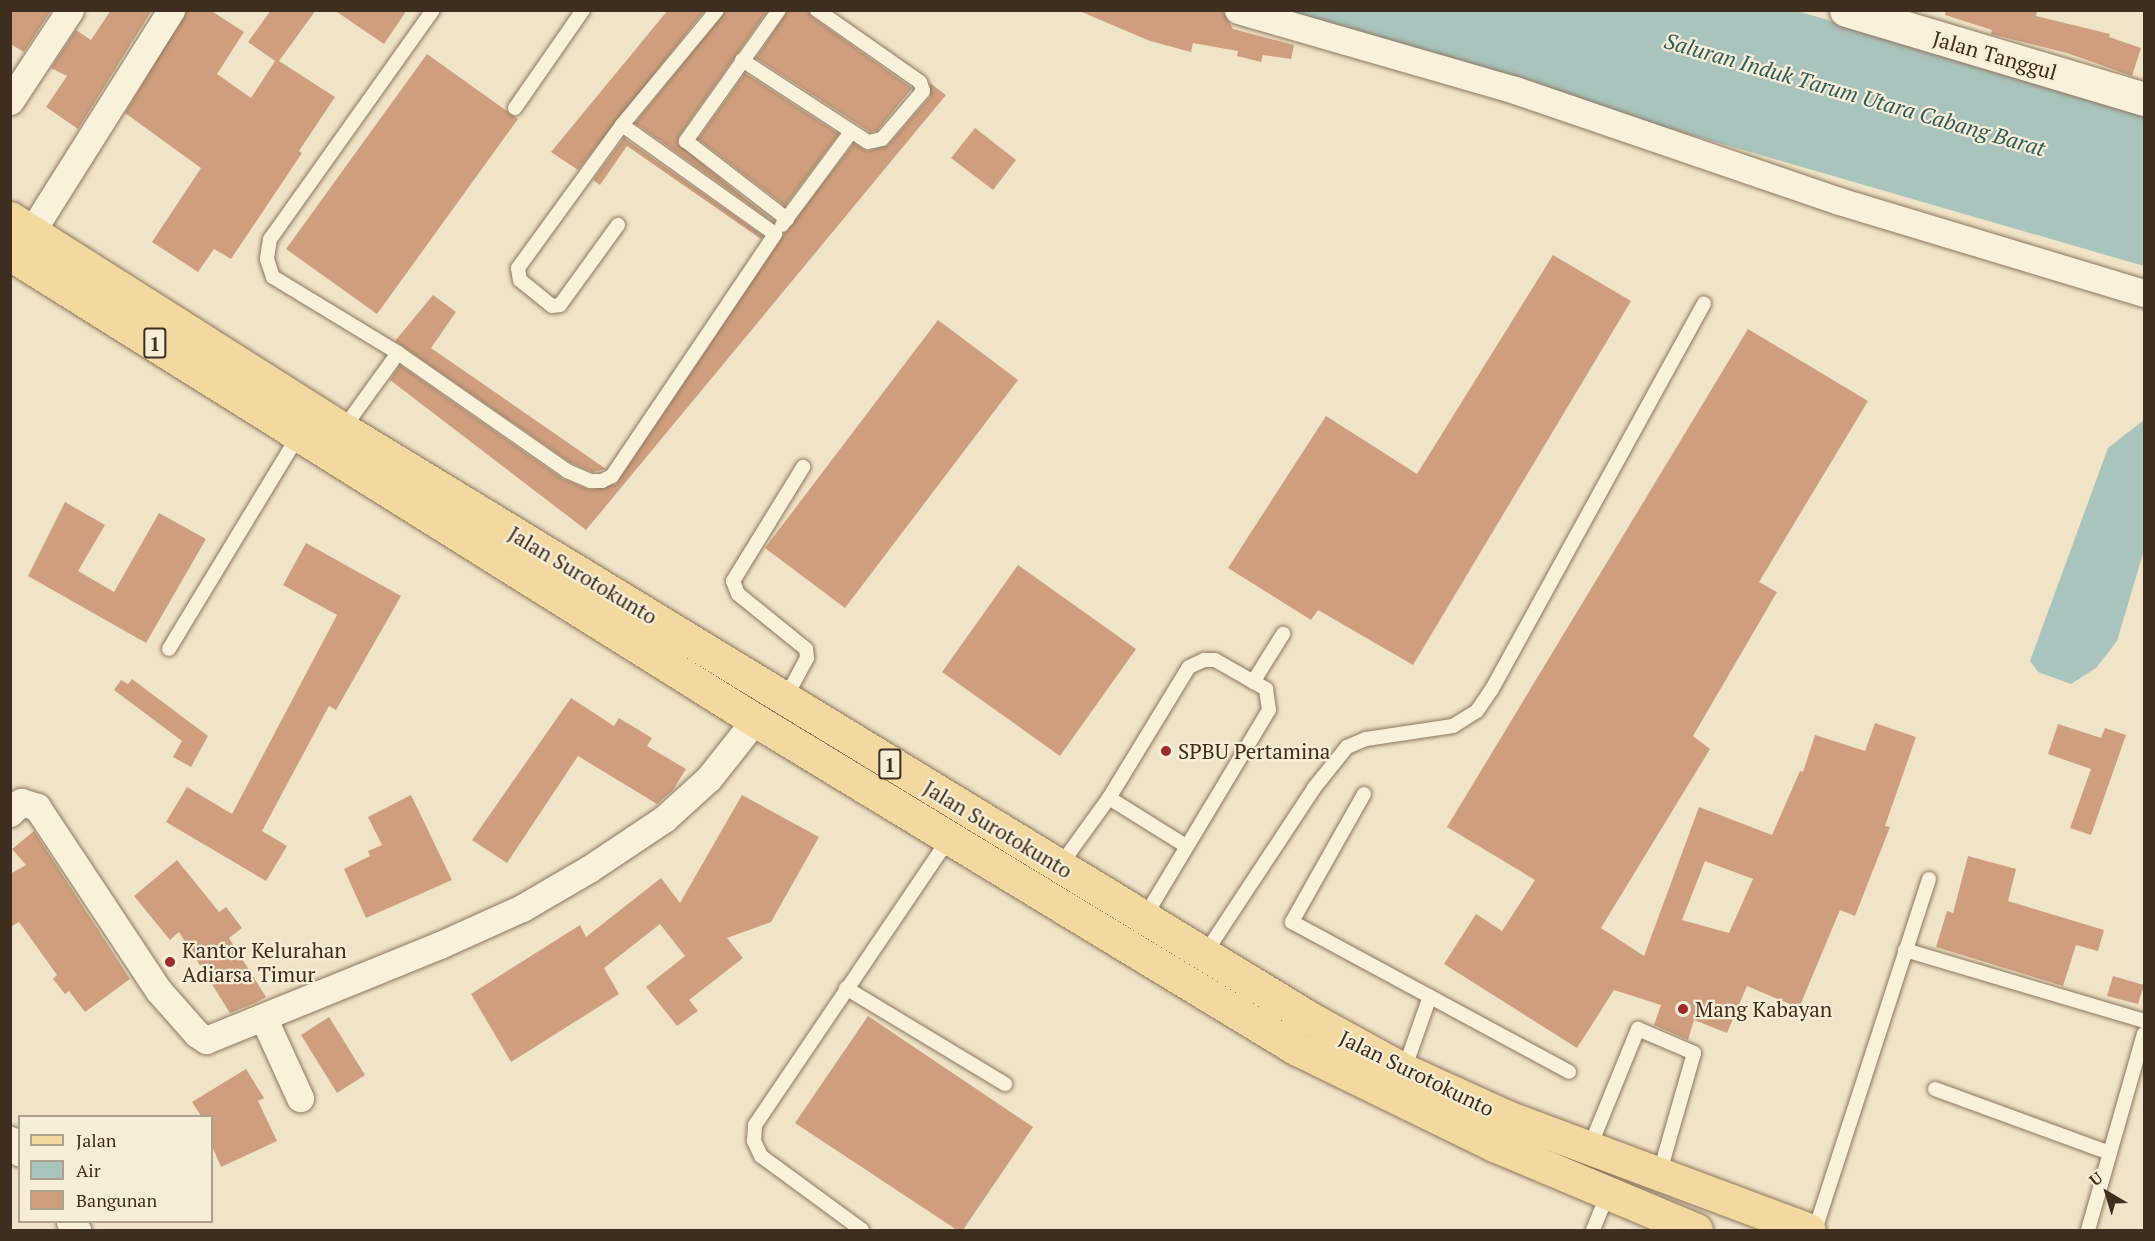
<!DOCTYPE html>
<style>
body{margin:0}
#map{position:relative;width:2155px;height:1241px;overflow:hidden;background:#f0e4c8;font-family:"PT Serif",serif}
div>[style]{position:absolute}
[style*='--x']{left:calc(var(--x)*1px);top:calc(var(--y)*1px);width:calc(var(--w)*1px);rotate:calc(var(--a)*1deg)}
.water>*{inset:0;background:#a9c4bc}
.building>*{inset:0;background:#cf9f7d}
.roads{filter:drop-shadow(0 0 2px #8d765c) drop-shadow(0 0 2px #8d765c)}
.service>*{height:14px;margin:-7px;padding:0 7px;transform-origin:7px;border-radius:7px;background:#faf1dc}
.minor>*{height:27px;margin:-13.5px;padding:0 13.5px;transform-origin:13.5px;border-radius:13.5px;background:#faf1dc}
.tertiary>*{height:33px;margin:-16.5px;padding:0 16.5px;transform-origin:16.5px;border-radius:16.5px;background:#faf1dc}
.primary>*{height:33px;margin:-16.5px;padding:0 16.5px;transform-origin:16.5px;border-radius:16.5px;background:#f3d9a0}
.dots>*{width:16px;height:16px;translate:-50% -50%;box-sizing:border-box;border:3px solid #f7eed8;border-radius:50%}
span{translate:-50% -50%;white-space:nowrap;text-align:center;line-height:1.15;-webkit-text-stroke:4.5px #f7eed8;paint-order:stroke}
.shield-label span{padding:2px 4px;background:#f7eed8;border:2px solid;border-radius:4px;-webkit-text-stroke-width:0}
.shield-label{font-size:20px;color:#3d2e20;font-weight:700}
.street-label{font-size:21px;color:#3d2e20}
.poi-label{font-size:21px;color:#3d2e20}
.left{translate:0 -50%;text-align:left}
.water-label{font-size:22px;color:#2f5d5a;font-style:italic}
.frame{position:absolute;inset:0;border:12px solid #3d2e20;pointer-events:none}
.legend{position:absolute;left:18px;top:1115px;width:195px;height:108px;box-sizing:border-box;background:#f7eed8;border:2px solid #ada18e;margin:0;padding:8px 10px;list-style:none;font-size:18px;color:#3d2e20}
.legend li{display:flex;align-items:center;gap:12px;height:30px}
.legend b{width:30px;border:2px solid #ada18e}
.north{position:absolute;left:2077px;top:1163px;width:60px;height:60px;-webkit-text-stroke:4px #f7eed8;paint-order:stroke;rotate:322deg;font-size:16px;font-weight:700;line-height:24px;text-align:center;color:#3d2e20}
.north::after{content:'';display:block;margin:auto;width:21px;height:27px;background:#3d2e20;clip-path:polygon(50% 0,100% 100%,50% 72%,0 100%)}
</style>
<div id="map">
<div class="water">
<i style="clip-path:polygon(1263px 11px,1797px 11px,2144px 111px,2144px 266px)"></i>
<i style="clip-path:polygon(2144px 420px,2144px 550px,2117px 641px,2096px 668px,2071px 684px,2038px 672px,2030px 661px,2108px 448px)"></i>
</div>
<div class="building">
<i style="clip-path:polygon(10px 10px,50px 12px,24px 52px,10px 44px)"></i>
<i style="clip-path:polygon(111px 10px,152px 10px,78px 129px,46px 107px,67px 76px,51px 68px,76px 30px,91px 40px)"></i>
<i style="clip-path:polygon(187px 10px,210px 10px,244px 32px,217px 74px,251px 98px,275px 61px,248px 42px,271px 10px,316px 10px,279px 61px,335px 97px,299px 151px,302px 153px,231px 259px,214px 249px,198px 272px,152px 242px,201px 168px,125px 113px)"></i>
<i style="clip-path:polygon(334px 10px,407px 10px,384px 44px)"></i>
<i style="clip-path:polygon(668px 10px,705px 10px,578px 170px,551px 152px)"></i>
<i style="clip-path:polygon(726px 10px,768px 10px,679px 136px,678px 144px,774px 222px,635px 123px)"></i>
<i style="clip-path:polygon(788px 10px,808px 10px,812px 17px,912px 88px,877px 131px,870px 132px,756px 58px)"></i>
<i style="clip-path:polygon(1077px 10px,1223px 11px,1233px 29px,1294px 45px,1291px 59px,1263px 55px,1261px 62px,1237px 56px,1238px 51px,1193px 43px,1191px 52px,1150px 41px)"></i>
<i style="clip-path:polygon(1946px 10px,2037px 10px,2036px 16px,2110px 34px,2109px 37px,2141px 48px,2132px 76px,2067px 53px,1991px 34px,1992px 30px,1945px 15px)"></i>
<i style="clip-path:polygon(427px 54px,518px 119px,377px 314px,286px 249px)"></i>
<i style="clip-path:polygon(745px 73px,839px 134px,785px 206px,698px 139px)"></i>
<i style="clip-path:polygon(930px 83px,946px 95px,586px 530px,390px 380px,400px 365px,563px 479px,590px 490px,616px 484px,784px 234px,854px 143px,867px 151px,888px 145px,930px 97px)"></i>
<i style="clip-path:polygon(975px 128px,1016px 160px,993px 190px,951px 158px)"></i>
<i style="clip-path:polygon(624px 138px,763px 236px,761px 239px,627px 146px,600px 185px,593px 180px)"></i>
<i style="clip-path:polygon(1553px 255px,1631px 301px,1413px 665px,1318px 610px,1311px 620px,1228px 568px,1326px 416px,1417px 474px)"></i>
<i style="clip-path:polygon(433px 295px,456px 312px,431px 348px,606px 469px,592px 472px,571px 463px,395px 341px)"></i>
<i style="clip-path:polygon(938px 320px,1018px 380px,845px 608px,765px 548px)"></i>
<i style="clip-path:polygon(evenodd,1748px 329px,1868px 401px,1759px 582px,1777px 592px,1693px 736px,1710px 749px,1601px 928px,1644px 956px,1699px 807px,1772px 835px,1800px 771px,1803px 772px,1815px 735px,1865px 751px,1875px 723px,1916px 737px,1885px 826px,1890px 827px,1855px 916px,1840px 910px,1799px 1008px,1747px 986px,1727px 1033px,1694px 1020px,1688px 1040px,1654px 1025px,1661px 1005px,1614px 990px,1577px 1048px,1444px 964px,1476px 914px,1502px 931px,1535px 880px,1447px 827px,1748px 329px,1705px 861px,1753px 879px,1729px 933px,1682px 920px,1705px 861px)"></i>
<i style="clip-path:polygon(65px 502px,105px 525px,78px 571px,114px 592px,159px 513px,206px 539px,146px 643px,28px 576px)"></i>
<i style="clip-path:polygon(306px 543px,401px 596px,336px 710px,329px 706px,262px 831px,287px 846px,266px 881px,166px 822px,187px 787px,232px 814px,337px 615px,283px 585px)"></i>
<i style="clip-path:polygon(1018px 565px,1136px 649px,1060px 756px,942px 672px)"></i>
<i style="clip-path:polygon(132px 679px,208px 736px,191px 767px,173px 757px,182px 741px,114px 690px,121px 680px,128px 684px)"></i>
<i style="clip-path:polygon(571px 698px,614px 726px,619px 718px,652px 738px,647px 746px,686px 769px,673px 790px,657px 804px,578px 756px,507px 863px,472px 840px)"></i>
<i style="clip-path:polygon(2058px 724px,2101px 738px,2105px 728px,2126px 735px,2091px 835px,2070px 828px,2091px 769px,2048px 754px)"></i>
<i style="clip-path:polygon(411px 795px,452px 880px,366px 918px,344px 869px,370px 856px,368px 851px,382px 845px,368px 817px)"></i>
<i style="clip-path:polygon(742px 795px,819px 837px,771px 922px,727px 938px,743px 958px,689px 1000px,698px 1011px,677px 1026px,646px 987px,685px 956px,660px 924px,604px 968px,619px 994px,511px 1062px,471px 994px,580px 925px,586px 937px,661px 878px,680px 903px)"></i>
<i style="clip-path:polygon(34px 831px,130px 979px,85px 1012px,69px 991px,65px 994px,53px 979px,57px 975px,19px 922px,10px 927px,10px 874px,26px 865px,12px 849px)"></i>
<i style="clip-path:polygon(1968px 856px,2016px 869px,2008px 901px,2104px 930px,2098px 951px,2076px 945px,2063px 986px,1936px 947px,1947px 911px,1953px 913px)"></i>
<i style="clip-path:polygon(177px 860px,219px 912px,226px 907px,242px 928px,229px 938px,266px 997px,257px 1002px,230px 1013px,179px 932px,170px 940px,134px 896px)"></i>
<i style="clip-path:polygon(2113px 976px,2144px 985px,2138px 1004px,2107px 996px)"></i>
<i style="clip-path:polygon(868px 1016px,1033px 1127px,963px 1230px,957px 1230px,795px 1123px)"></i>
<i style="clip-path:polygon(329px 1017px,365px 1075px,337px 1093px,301px 1035px)"></i>
<i style="clip-path:polygon(246px 1069px,264px 1098px,258px 1101px,277px 1141px,221px 1167px,212px 1146px,212px 1116px,201px 1116px,192px 1102px)"></i>
</div>
<div class="roads">
<div class="service">
<i style="--x:433;--y:10;--w:281;--a:125.4"></i>
<i style="--x:270;--y:239;--w:20;--a:99"></i>
<i style="--x:267;--y:259;--w:19;--a:72"></i>
<i style="--x:273;--y:277;--w:146;--a:31.3"></i>
<i style="--x:398;--y:353;--w:206;--a:34.9"></i>
<i style="--x:567;--y:471;--w:25;--a:23"></i>
<i style="--x:590;--y:481;--w:12;--a:0"></i>
<i style="--x:602;--y:481;--w:11;--a:-27"></i>
<i style="--x:612;--y:476;--w:292;--a:-56"></i>
<i style="--x:775;--y:234;--w:188;--a:-144.5"></i>
<i style="--x:622;--y:125;--w:177;--a:126"></i>
<i style="--x:518;--y:268;--w:12;--a:81"></i>
<i style="--x:520;--y:280;--w:41;--a:39.1"></i>
<i style="--x:552;--y:306;--w:8;--a:-7"></i>
<i style="--x:560;--y:305;--w:99;--a:-54.1"></i>
<i style="--x:779;--y:10;--w:161;--a:125.4"></i>
<i style="--x:686;--y:141;--w:128;--a:37.7"></i>
<i style="--x:742;--y:60;--w:150;--a:33.1"></i>
<i style="--x:868;--y:142;--w:14;--a:-12"></i>
<i style="--x:882;--y:139;--w:63;--a:-49.5"></i>
<i style="--x:923;--y:91;--w:9;--a:-108"></i>
<i style="--x:920;--y:82;--w:126;--a:-145"></i>
<i style="--x:515;--y:108;--w:119;--a:-55.2"></i>
<i style="--x:622;--y:125;--w:149;--a:-50.4"></i>
<i style="--x:782;--y:225;--w:116;--a:-53.4"></i>
<i style="--x:343;--y:429;--w:94;--a:-54.1"></i>
<i style="--x:169;--y:649;--w:249;--a:-58.8"></i>
<i style="--x:1253;--y:682;--w:57;--a:-58"></i>
<i style="--x:786;--y:697;--w:44;--a:-61.7"></i>
<i style="--x:807;--y:658;--w:9;--a:-96"></i>
<i style="--x:806;--y:649;--w:87;--a:-141"></i>
<i style="--x:738;--y:594;--w:14;--a:-111"></i>
<i style="--x:733;--y:581;--w:134;--a:-58.4"></i>
<i style="--x:1364;--y:794;--w:147;--a:119.4"></i>
<i style="--x:1292;--y:922;--w:315;--a:28.4"></i>
<i style="--x:1109;--y:798;--w:91;--a:31.9"></i>
<i style="--x:1059;--y:867;--w:85;--a:-54.1"></i>
<i style="--x:1109;--y:798;--w:153;--a:-58.6"></i>
<i style="--x:1189;--y:667;--w:17;--a:-25"></i>
<i style="--x:1204;--y:660;--w:11;--a:0"></i>
<i style="--x:1215;--y:660;--w:59;--a:29.6"></i>
<i style="--x:1266;--y:689;--w:21;--a:82"></i>
<i style="--x:1269;--y:710;--w:240;--a:121"></i>
<i style="--x:1905;--y:950;--w:249;--a:16.5"></i>
<i style="--x:1204;--y:955;--w:200;--a:-56.6"></i>
<i style="--x:1314;--y:788;--w:53;--a:-51.2"></i>
<i style="--x:1347;--y:747;--w:21;--a:-23"></i>
<i style="--x:1366;--y:739;--w:88;--a:-8.5"></i>
<i style="--x:1453;--y:726;--w:28;--a:-32"></i>
<i style="--x:1477;--y:711;--w:27;--a:-56"></i>
<i style="--x:1492;--y:689;--w:440;--a:-61.2"></i>
<i style="--x:846;--y:988;--w:186;--a:31.1"></i>
<i style="--x:1404;--y:1070;--w:78;--a:-70.6"></i>
<i style="--x:1935;--y:1089;--w:186;--a:20.1"></i>
<i style="--x:1589;--y:1149;--w:130;--a:-67.8"></i>
<i style="--x:1638;--y:1029;--w:61;--a:23.2"></i>
<i style="--x:1694;--y:1053;--w:127;--a:106"></i>
<i style="--x:862;--y:1230;--w:125;--a:-143.8"></i>
<i style="--x:761;--y:1156;--w:17;--a:-115"></i>
<i style="--x:754;--y:1141;--w:16;--a:-86"></i>
<i style="--x:755;--y:1125;--w:346;--a:-55.9"></i>
<i style="--x:1593;--y:1230;--w:37;--a:-68"></i>
<i style="--x:1815;--y:1230;--w:369;--a:-72"></i>
<i style="--x:2088;--y:1230;--w:204;--a:-74.1"></i>
</div>
<div class="minor">
<i style="--x:1238;--y:10;--w:288;--a:16.1"></i>
<i style="--x:1515;--y:90;--w:342;--a:18.9"></i>
<i style="--x:1839;--y:201;--w:319;--a:16.8"></i>
<i style="--x:10;--y:101;--w:109;--a:-56.6"></i>
<i style="--x:32;--y:231;--w:261;--a:-57.8"></i>
<i style="--x:10;--y:813;--w:16;--a:-45"></i>
<i style="--x:21;--y:802;--w:17;--a:17"></i>
<i style="--x:37;--y:807;--w:221;--a:56.5"></i>
<i style="--x:159;--y:991;--w:57;--a:48.5"></i>
<i style="--x:197;--y:1034;--w:11;--a:34"></i>
<i style="--x:206;--y:1040;--w:253;--a:-22.1"></i>
<i style="--x:440;--y:945;--w:90;--a:-24.3"></i>
<i style="--x:522;--y:908;--w:78;--a:-30.2"></i>
<i style="--x:589;--y:869;--w:90;--a:-33.7"></i>
<i style="--x:664;--y:819;--w:61;--a:-42.3"></i>
<i style="--x:709;--y:778;--w:74;--a:-51.6"></i>
<i style="--x:264;--y:1019;--w:87;--a:65.5"></i>
<i style="--x:10;--y:1140;--w:16;--a:52"></i>
<i style="--x:70;--y:1222;--w:11;--a:49"></i>
</div>
<div class="tertiary">
<i style="--x:1846;--y:10;--w:311;--a:16.6"></i>
</div>
<div class="primary">
<i style="--x:10;--y:218;--w:394;--a:32.4"></i>
<i style="--x:343;--y:429;--w:1134;--a:31.36"></i>
<i style="--x:1311;--y:1019;--w:106;--a:28.7"></i>
<i style="--x:1404;--y:1070;--w:113;--a:24.5"></i>
<i style="--x:1507;--y:1117;--w:322;--a:20.5"></i>
<i style="--x:10;--y:254;--w:879;--a:32.03"></i>
<i style="--x:755;--y:720;--w:634;--a:31.26"></i>
<i style="--x:1297;--y:1049;--w:219;--a:26"></i>
<i style="--x:1494;--y:1145;--w:219;--a:22.8"></i>
</div>
</div>
<div class="dots">
<i style="left:1166px;top:751px;background:#9e2a2b"></i>
<i style="left:170px;top:962px;background:#9e2a2b"></i>
<i style="left:1683px;top:1009px;background:#9e2a2b"></i>
</div>
<div class="shield-label">
<span style="left:155px;top:343px">1</span>
<span style="left:890px;top:764px">1</span>
</div>
<div class="street-label">
<span style="left:1995px;top:55px;rotate:16deg">Jalan Tanggul</span>
<span style="left:583px;top:575px;rotate:31deg">Jalan Surotokunto</span>
<span style="left:998px;top:829px;rotate:31deg">Jalan Surotokunto</span>
<span style="left:1417px;top:1073px;rotate:26deg">Jalan Surotokunto</span>
</div>
<div class="poi-label">
<span class="left" style="left:1178px;top:751px">SPBU Pertamina</span>
<span class="left" style="left:182px;top:962px">Kantor Kelurahan<br>Adiarsa Timur</span>
<span class="left" style="left:1695px;top:1009px">Mang Kabayan</span>
</div>
<div class="water-label">
<span style="left:1855px;top:94px;rotate:16deg">Saluran Induk Tarum Utara Cabang Barat</span>
</div>
<div class="frame"></div>
<ul class="legend">
<li><b style="height:8px;background:#f3d9a0"></b>Jalan</li>
<li><b style="height:16px;background:#a9c4bc"></b>Air</li>
<li><b style="height:16px;background:#cf9f7d"></b>Bangunan</li>
</ul>
<div class="north">U</div>
</div>
